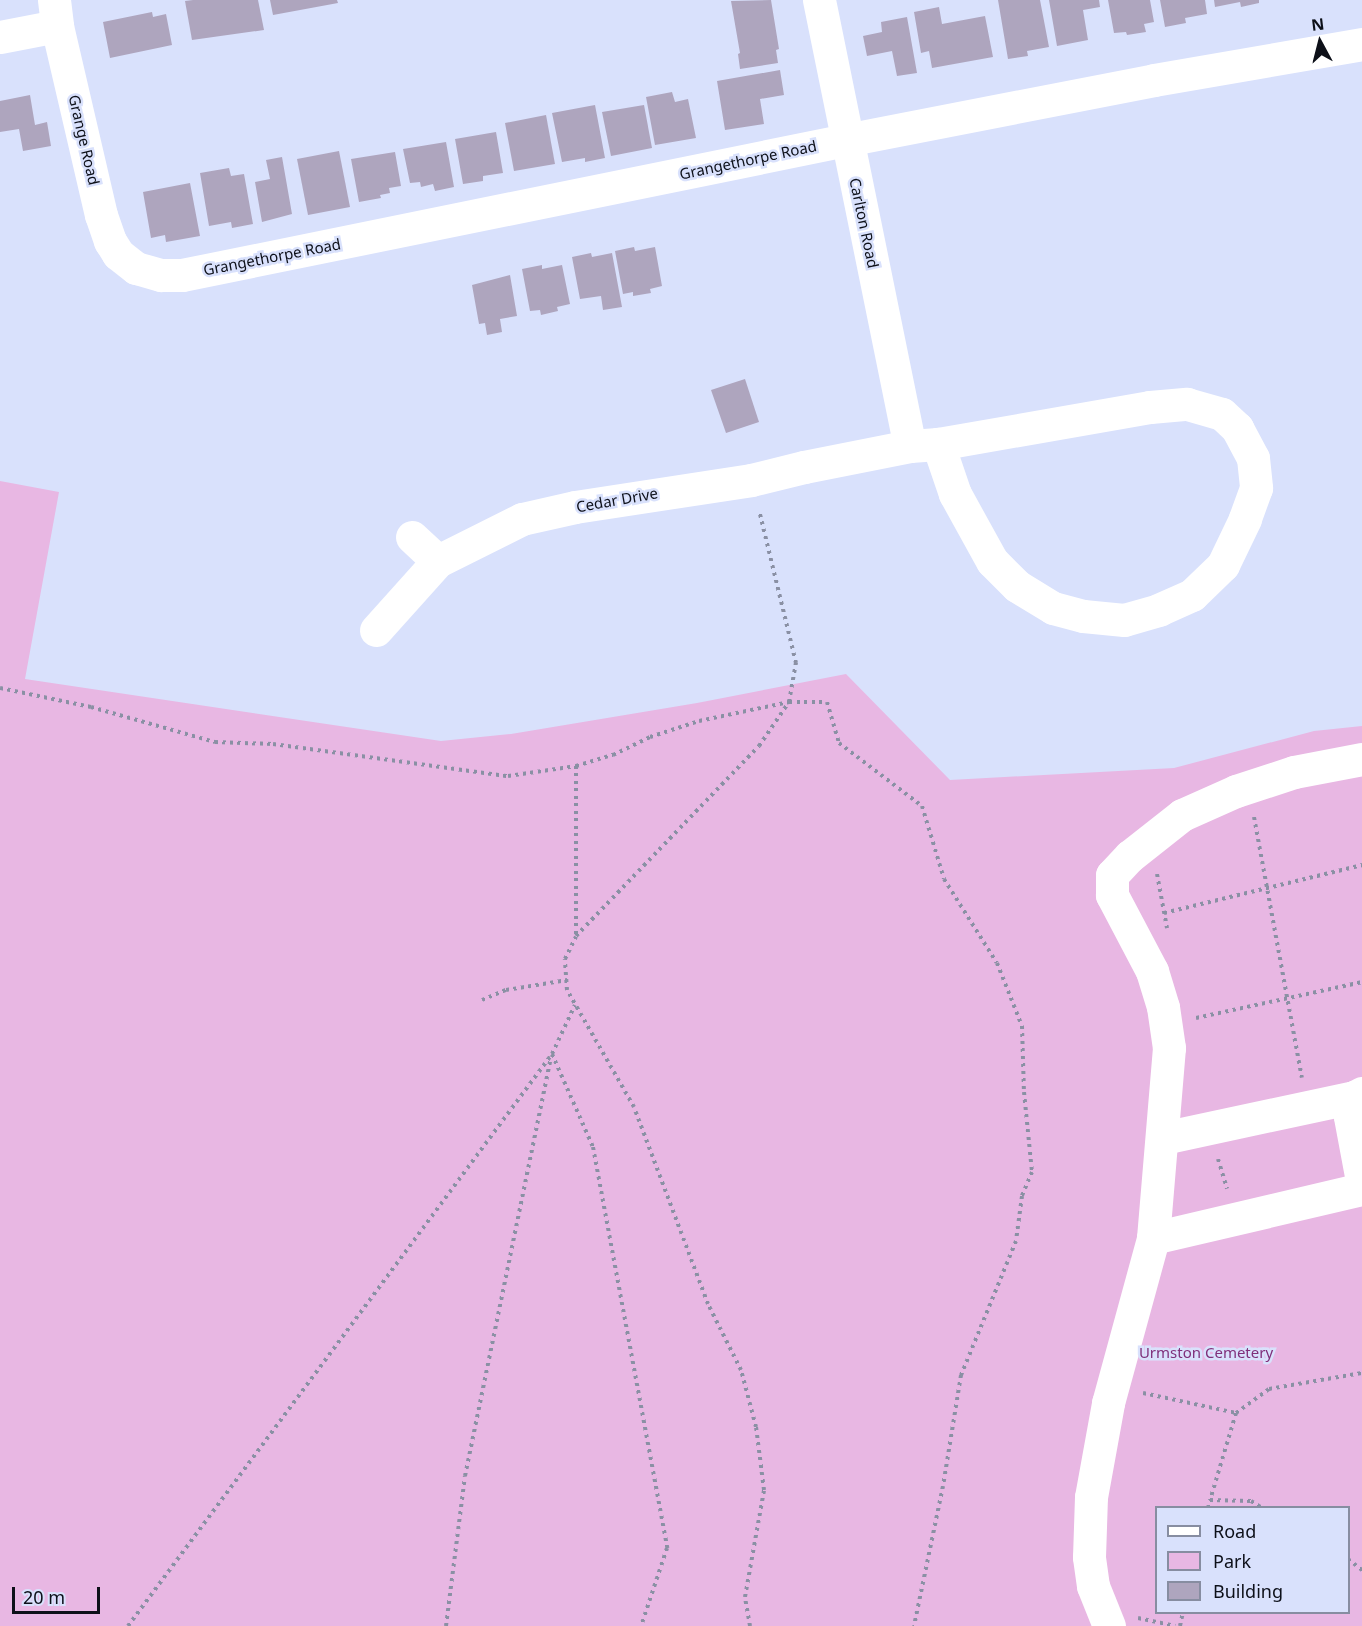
<!DOCTYPE html>
<style>
body{margin:0}
#map{position:relative;width:1362px;height:1626px;overflow:hidden;background:#d9e1fc;font-family:"Noto Sans",sans-serif}
div>[style]{position:absolute}
[style*='--x']{left:calc(var(--x)*1px);top:calc(var(--y)*1px);width:calc(var(--w)*1px);rotate:calc(var(--a)*1deg)}
.green>*{inset:0;background:#e8b7e3}
.building>*{inset:0;background:#aea5be}
.path>*{height:4px;margin-top:-2px;transform-origin:0;background:repeating-linear-gradient(90deg,#8a90a4 0 3px,transparent 0 7.5px)}
.minor>*{height:33px;margin:-16.5px;padding:0 16.5px;transform-origin:16.5px;border-radius:16.5px;background:#fff}
span{translate:-50% -50%;white-space:nowrap;text-align:center;line-height:1.15;-webkit-text-stroke:5px #d9e1fc;paint-order:stroke}
.street-label{font-size:15px;color:#0d1019}
.park-label{font-size:15px;color:#7f2f7a}
.legend{position:absolute;left:1155px;top:1506px;width:195px;height:108px;box-sizing:border-box;background:#d9e1fc;border:2px solid #878da1;margin:0;padding:8px 10px;list-style:none;font-size:18px;color:#0d1019}
.legend li{display:flex;align-items:center;gap:12px;height:30px}
.legend b{width:30px;border:2px solid #878da1}
.north{position:absolute;left:1290px;top:12px;width:60px;height:60px;-webkit-text-stroke:4px #d9e1fc;paint-order:stroke;rotate:353deg;font-size:16px;font-weight:700;line-height:24px;text-align:center;color:#0d1019}
.north::after{content:'';display:block;margin:auto;width:21px;height:27px;background:#0d1019;clip-path:polygon(50% 0,100% 100%,50% 72%,0 100%)}
.scale{position:absolute;left:12px;top:1587px;width:88px;height:27px;box-sizing:border-box;border:3px solid #0d1019;border-top:0;padding-left:8px;font-size:18px;line-height:21px;white-space:nowrap;color:#0d1019;-webkit-text-stroke:4px #d9e1fc;paint-order:stroke}
</style>
<div id="map">
<div class="green">
<i style="clip-path:polygon(evenodd,0 481px,59px 492px,25px 679px,441px 741px,511px 734px,697px 703px,846px 674px,950px 780px,1174px 768px,1314px 731px,1362px 726px,1362px 1626px,0 1626px,0 481px,1156px 1508px,1348px 1508px,1348px 1612px,1156px 1612px,1156px 1508px)"></i>
</div>
<div class="building">
<i style="clip-path:polygon(193px 0,258px 0,264px 30px,192px 40px,185px 1px)"></i>
<i style="clip-path:polygon(270px 0,337px 0,338px 3px,273px 15px)"></i>
<i style="clip-path:polygon(771px 0,779px 49px,776px 50px,778px 63px,740px 69px,738px 54px,740px 53px,731px 1px)"></i>
<i style="clip-path:polygon(998px 0,1040px 0,1049px 47px,1027px 51px,1028px 56px,1008px 59px)"></i>
<i style="clip-path:polygon(1049px 0,1099px 0,1100px 7px,1083px 10px,1088px 40px,1057px 46px)"></i>
<i style="clip-path:polygon(1108px 0,1150px 0,1154px 22px,1144px 24px,1146px 32px,1127px 35px,1126px 32px,1114px 33px)"></i>
<i style="clip-path:polygon(1160px 0,1205px 0,1207px 14px,1185px 18px,1186px 23px,1165px 27px)"></i>
<i style="clip-path:polygon(1214px 0,1259px 0,1259px 3px,1241px 7px,1240px 2px,1215px 7px)"></i>
<i style="clip-path:polygon(939px 7px,942px 24px,985px 16px,993px 57px,932px 68px,929px 51px,921px 53px,914px 12px)"></i>
<i style="clip-path:polygon(152px 12px,153px 17px,166px 14px,172px 45px,110px 58px,103px 22px)"></i>
<i style="clip-path:polygon(907px 17px,917px 73px,897px 76px,892px 51px,867px 56px,863px 36px,882px 32px,881px 22px)"></i>
<i style="clip-path:polygon(780px 70px,784px 95px,760px 99px,764px 124px,725px 130px,717px 81px)"></i>
<i style="clip-path:polygon(672px 92px,675px 102px,688px 99px,696px 138px,655px 145px,646px 97px)"></i>
<i style="clip-path:polygon(30px 95px,35px 125px,47px 122px,51px 146px,23px 151px,19px 129px,0 132px,0 101px)"></i>
<i style="clip-path:polygon(595px 105px,605px 158px,585px 162px,585px 158px,562px 162px,552px 113px)"></i>
<i style="clip-path:polygon(644px 105px,652px 148px,611px 156px,602px 112px)"></i>
<i style="clip-path:polygon(546px 115px,555px 164px,514px 171px,505px 123px)"></i>
<i style="clip-path:polygon(496px 132px,503px 173px,483px 176px,483px 181px,463px 184px,455px 139px)"></i>
<i style="clip-path:polygon(446px 142px,454px 187px,435px 191px,433px 184px,421px 187px,420px 182px,410px 183px,403px 149px)"></i>
<i style="clip-path:polygon(339px 151px,350px 207px,308px 215px,297px 159px)"></i>
<i style="clip-path:polygon(395px 152px,401px 186px,389px 188px,390px 193px,380px 195px,381px 198px,359px 202px,351px 159px)"></i>
<i style="clip-path:polygon(282px 157px,292px 214px,262px 222px,255px 182px,270px 179px,266px 160px)"></i>
<i style="clip-path:polygon(229px 168px,231px 176px,244px 174px,253px 224px,232px 228px,231px 222px,209px 226px,200px 173px)"></i>
<i style="clip-path:polygon(190px 183px,200px 236px,166px 242px,165px 235px,151px 238px,143px 192px)"></i>
<i style="clip-path:polygon(634px 247px,635px 251px,655px 247px,662px 286px,650px 289px,651px 293px,633px 296px,633px 292px,623px 294px,615px 251px)"></i>
<i style="clip-path:polygon(591px 253px,592px 257px,612px 253px,622px 307px,603px 310px,601px 296px,580px 299px,572px 257px)"></i>
<i style="clip-path:polygon(542px 265px,542px 269px,562px 265px,570px 304px,557px 307px,558px 311px,541px 315px,540px 310px,530px 311px,522px 269px)"></i>
<i style="clip-path:polygon(510px 275px,517px 316px,500px 319px,502px 332px,487px 335px,485px 323px,479px 324px,472px 285px)"></i>
<i style="clip-path:polygon(745px 379px,759px 422px,726px 433px,711px 390px)"></i>
</div>
<div class="path">
<i style="--x:0;--y:688;--w:93;--a:11.8"></i>
<i style="--x:91;--y:707;--w:129;--a:15.8"></i>
<i style="--x:215;--y:742;--w:58;--a:2"></i>
<i style="--x:273;--y:744;--w:237;--a:7.8"></i>
<i style="--x:508;--y:776;--w:69;--a:-8.4"></i>
<i style="--x:576;--y:766;--w:39;--a:-17"></i>
<i style="--x:613;--y:755;--w:41;--a:-25.9"></i>
<i style="--x:650;--y:737;--w:52;--a:-18.1"></i>
<i style="--x:699;--y:721;--w:92;--a:-11.9"></i>
<i style="--x:789;--y:702;--w:38;--a:0"></i>
<i style="--x:827;--y:702;--w:43;--a:73.7"></i>
<i style="--x:839;--y:743;--w:104;--a:37.2"></i>
<i style="--x:922;--y:806;--w:76;--a:73.2"></i>
<i style="--x:944;--y:879;--w:99;--a:57.8"></i>
<i style="--x:997;--y:963;--w:68;--a:68.4"></i>
<i style="--x:1022;--y:1026;--w:66;--a:88.3"></i>
<i style="--x:1024;--y:1092;--w:80;--a:84.3"></i>
<i style="--x:1032;--y:1172;--w:26;--a:113"></i>
<i style="--x:1022;--y:1196;--w:45;--a:97.6"></i>
<i style="--x:1016;--y:1241;--w:145;--a:112.3"></i>
<i style="--x:961;--y:1375;--w:112;--a:99.2"></i>
<i style="--x:943;--y:1486;--w:143;--a:101.7"></i>
<i style="--x:576;--y:766;--w:170;--a:90"></i>
<i style="--x:1254;--y:817;--w:265;--a:79.6"></i>
<i style="--x:1157;--y:874;--w:55;--a:79.5"></i>
<i style="--x:1164;--y:913;--w:204;--a:-13.6"></i>
<i style="--x:482;--y:1000;--w:26;--a:-23"></i>
<i style="--x:506;--y:990;--w:62;--a:-9.3"></i>
<i style="--x:1196;--y:1018;--w:170;--a:-12.2"></i>
<i style="--x:552;--y:1054;--w:102;--a:66.2"></i>
<i style="--x:593;--y:1147;--w:408;--a:79.5"></i>
<i style="--x:667;--y:1548;--w:82;--a:108.4"></i>
<i style="--x:1218;--y:1159;--w:31;--a:73"></i>
<i style="--x:1143;--y:1393;--w:95;--a:12.1"></i>
<i style="--x:1236;--y:1413;--w:91;--a:106.6"></i>
<i style="--x:1236;--y:1413;--w:41;--a:-36"></i>
<i style="--x:1269;--y:1389;--w:94;--a:-9.8"></i>
<i style="--x:1208;--y:1508;--w:8;--a:-76"></i>
<i style="--x:1210;--y:1500;--w:41;--a:1.4"></i>
<i style="--x:1251;--y:1501;--w:13;--a:32"></i>
<i style="--x:1348;--y:1559;--w:18;--a:38"></i>
<i style="--x:1138;--y:1618;--w:38;--a:12"></i>
<i style="--x:128;--y:1626;--w:712;--a:-53.45"></i>
<i style="--x:552;--y:1054;--w:54;--a:-64.9"></i>
<i style="--x:446;--y:1626;--w:151;--a:-82.8"></i>
<i style="--x:465;--y:1476;--w:428;--a:-78.4"></i>
<i style="--x:750;--y:1626;--w:29;--a:-100"></i>
<i style="--x:745;--y:1597;--w:109;--a:-79.9"></i>
<i style="--x:764;--y:1490;--w:64;--a:-97.2"></i>
<i style="--x:756;--y:1427;--w:59;--a:-104.7"></i>
<i style="--x:741;--y:1370;--w:74;--a:-116.6"></i>
<i style="--x:708;--y:1304;--w:210;--a:-110.6"></i>
<i style="--x:634;--y:1107;--w:135;--a:-119.8"></i>
<i style="--x:567;--y:990;--w:31;--a:-94"></i>
<i style="--x:565;--y:959;--w:25;--a:-64"></i>
<i style="--x:576;--y:936;--w:264;--a:-46.1"></i>
<i style="--x:759;--y:746;--w:53;--a:-55.7"></i>
<i style="--x:789;--y:702;--w:40;--a:-80"></i>
<i style="--x:796;--y:663;--w:157;--a:-103.6"></i>
<i style="--x:1180;--y:1626;--w:14;--a:-78"></i>
</div>
<div class="minor">
<i style="--x:54;--y:0;--w:26;--a:83"></i>
<i style="--x:57;--y:26;--w:194;--a:76.9"></i>
<i style="--x:101;--y:215;--w:28;--a:71"></i>
<i style="--x:110;--y:241;--w:15;--a:58"></i>
<i style="--x:118;--y:254;--w:23;--a:38"></i>
<i style="--x:136;--y:268;--w:26;--a:16"></i>
<i style="--x:161;--y:275;--w:21;--a:0"></i>
<i style="--x:182;--y:275;--w:678;--a:-11.49"></i>
<i style="--x:846;--y:140;--w:314;--a:-11"></i>
<i style="--x:1154;--y:80;--w:211;--a:-9.8"></i>
<i style="--x:819;--y:0;--w:455;--a:78.5"></i>
<i style="--x:0;--y:37;--w:58;--a:-10.9"></i>
<i style="--x:412;--y:537;--w:35;--a:43"></i>
<i style="--x:376;--y:630;--w:93;--a:-48.1"></i>
<i style="--x:438;--y:561;--w:94;--a:-26.6"></i>
<i style="--x:522;--y:519;--w:54;--a:-12.8"></i>
<i style="--x:575;--y:507;--w:178;--a:-8.7"></i>
<i style="--x:751;--y:480;--w:55;--a:-13.8"></i>
<i style="--x:804;--y:467;--w:108;--a:-11.2"></i>
<i style="--x:910;--y:446;--w:28;--a:-4"></i>
<i style="--x:938;--y:444;--w:215;--a:-9.9"></i>
<i style="--x:1150;--y:407;--w:37;--a:-5"></i>
<i style="--x:1187;--y:404;--w:36;--a:16"></i>
<i style="--x:1222;--y:414;--w:21;--a:43"></i>
<i style="--x:1237;--y:428;--w:34;--a:62"></i>
<i style="--x:1253;--y:458;--w:30;--a:84"></i>
<i style="--x:1256;--y:488;--w:33;--a:110"></i>
<i style="--x:1245;--y:519;--w:51;--a:115.6"></i>
<i style="--x:1223;--y:565;--w:43;--a:135.9"></i>
<i style="--x:1192;--y:595;--w:36;--a:156"></i>
<i style="--x:1159;--y:610;--w:36;--a:164"></i>
<i style="--x:1124;--y:620;--w:41;--a:-174.4"></i>
<i style="--x:1083;--y:616;--w:31;--a:-165"></i>
<i style="--x:1053;--y:608;--w:42;--a:-148.6"></i>
<i style="--x:1017;--y:586;--w:35;--a:-135"></i>
<i style="--x:992;--y:561;--w:77;--a:-118.9"></i>
<i style="--x:955;--y:494;--w:53;--a:-108.8"></i>
<i style="--x:1362;--y:1093;--w:9;--a:153"></i>
<i style="--x:1354;--y:1097;--w:20;--a:101"></i>
<i style="--x:1350;--y:1117;--w:65;--a:79.4"></i>
<i style="--x:1163;--y:1138;--w:195;--a:-12.1"></i>
<i style="--x:1153;--y:1238;--w:215;--a:-13.2"></i>
<i style="--x:1109;--y:1626;--w:43;--a:-111.8"></i>
<i style="--x:1093;--y:1586;--w:29;--a:-98"></i>
<i style="--x:1089;--y:1557;--w:60;--a:-88.1"></i>
<i style="--x:1091;--y:1497;--w:96;--a:-79.7"></i>
<i style="--x:1108;--y:1403;--w:171;--a:-74.7"></i>
<i style="--x:1153;--y:1238;--w:191;--a:-85.2"></i>
<i style="--x:1169;--y:1048;--w:41;--a:-98.3"></i>
<i style="--x:1163;--y:1007;--w:38;--a:-107"></i>
<i style="--x:1152;--y:971;--w:86;--a:-117.8"></i>
<i style="--x:1112;--y:895;--w:20;--a:-90"></i>
<i style="--x:1112;--y:875;--w:26;--a:-47"></i>
<i style="--x:1130;--y:856;--w:66;--a:-38.3"></i>
<i style="--x:1182;--y:815;--w:59;--a:-24"></i>
<i style="--x:1236;--y:791;--w:61;--a:-18.1"></i>
<i style="--x:1294;--y:772;--w:69;--a:-10.8"></i>
</div>
<div class="street-label">
<span style="left:84px;top:140px;rotate:77deg">Grange Road</span>
<span style="left:748px;top:160px;rotate:-12deg">Grangethorpe Road</span>
<span style="left:864px;top:223px;rotate:78deg">Carlton Road</span>
<span style="left:272px;top:257px;rotate:-11deg">Grangethorpe Road</span>
<span style="left:617px;top:500px;rotate:-10deg">Cedar Drive</span>
</div>
<div class="park-label">
<span style="left:1206px;top:1353px">Urmston Cemetery</span>
</div>
<ul class="legend">
<li><b style="height:8px;background:#fff"></b>Road</li>
<li><b style="height:16px;background:#e8b7e3"></b>Park</li>
<li><b style="height:16px;background:#aea5be"></b>Building</li>
</ul>
<div class="north">N</div>
<div class="scale">20 m</div>
</div>
